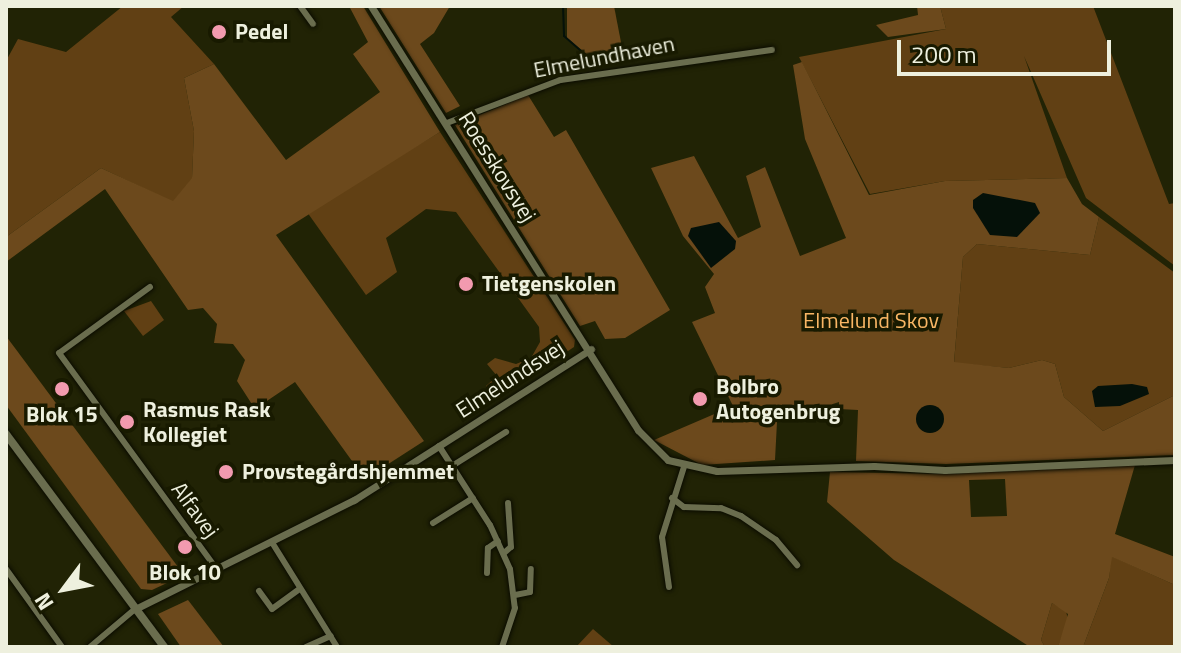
<!DOCTYPE html>
<meta charset="utf-8">
<style>
body{margin:0}
#map{position:relative;width:1181px;height:653px;overflow:hidden;background:#212305;font-family:"Titillium Web",sans-serif}
div>[style]{position:absolute}
[style*='--x']{left:calc(var(--x)*1px);top:calc(var(--y)*1px);width:calc(var(--w)*1px);rotate:calc(var(--a)*1deg)}
.green>*{inset:0;background:#614014}
.forest>*{inset:0;background:#6c491c}
.water>*{inset:0;background:#051109}
.round{border-radius:50%}
.stream>*{height:2px;margin:-1px;padding:0 1px;transform-origin:1px;border-radius:1px;background:#051109}
.roads{filter:drop-shadow(0 0 2px #0b0c00) drop-shadow(0 0 2px #0b0c00)}
.minor>*{height:6px;margin:-3px;padding:0 3px;transform-origin:3px;border-radius:3px;background:#6a6d4e}
.tertiary>*{height:7px;margin:-3.5px;padding:0 3.5px;transform-origin:3.5px;border-radius:3.5px;background:#6a6d4e}
.secondary>*{height:8px;margin:-4px;padding:0 4px;transform-origin:4px;border-radius:4px;background:#6a6d4e}
.dots>*{width:22px;height:22px;translate:-50% -50%;box-sizing:border-box;border:4px solid #181a00;border-radius:50%}
span{translate:-50% -50%;white-space:nowrap;text-align:center;line-height:1.15;-webkit-text-stroke:7px #181a00;paint-order:stroke}
.poi-label{font-size:22px;color:#eef0de;font-weight:700}
.left{translate:0 -50%;text-align:left}
.street-label{font-size:22px;color:#eef0de}
.park-label{font-size:22px;color:#f9b664}
.frame{position:absolute;inset:0;border:8px solid #eef0de;pointer-events:none}
.north{position:absolute;left:24px;top:549px;width:80px;height:80px;-webkit-text-stroke:6px #181a00;paint-order:stroke;rotate:238deg;font-size:22px;font-weight:700;line-height:32px;text-align:center;color:#eef0de}
.north::after{content:'';display:block;margin:auto;width:28px;height:36px;background:#eef0de;clip-path:polygon(50% 0,100% 100%,50% 72%,0 100%)}
.scale{position:absolute;left:897px;top:40px;width:214px;height:36px;box-sizing:border-box;border:4px solid #eef0de;border-top:0;padding-left:10px;font-size:24px;line-height:28px;white-space:nowrap;color:#eef0de;-webkit-text-stroke:6px #181a00;paint-order:stroke}
</style>
<div id="map">
<div class="green">
<i style="clip-path:polygon(123px 6px,184px 6px,171px 17px,214px 64px,184px 78px,194px 131px,192px 179px,173px 202px,101px 168px,6px 237px,6px 61px,18px 39px,66px 52px)"></i>
<i style="clip-path:polygon(940px 6px,1093px 6px,1169px 204px,1175px 203px,1175px 266px,1086px 198px,1024px 56px,1067px 178px,945px 181px,870px 194px,799px 57px,946px 29px)"></i>
<i style="clip-path:polygon(440px 132px,575px 340px,574px 347px,496px 399px,486px 386px,497px 376px,487px 364px,495px 358px,516px 364px,531px 358px,540px 342px,539px 327px,456px 212px,426px 209px,386px 238px,397px 272px,366px 295px,307px 212px)"></i>
<i style="clip-path:polygon(1099px 217px,1175px 273px,1175px 395px,1103px 431px,1064px 397px,1055px 364px,1042px 360px,1009px 368px,954px 363px,963px 257px,977px 244px,1090px 255px)"></i>
<i style="clip-path:polygon(151px 301px,164px 320px,143px 336px,124px 311px)"></i>
<i style="clip-path:polygon(1111px 556px,1175px 585px,1175px 647px,1083px 647px,1109px 578px)"></i>
<i style="clip-path:polygon(1052px 603px,1066px 611px,1068px 620px,1058px 647px,1045px 647px,1041px 640px)"></i>
<i style="clip-path:polygon(593px 629px,614px 647px,576px 647px)"></i>
</div>
<div class="forest">
<i style="clip-path:polygon(349px 6px,363px 6px,440px 132px,276px 235px,424px 441px,365px 479px,295px 382px,255px 409px,237px 381px,245px 360px,233px 344px,214px 343px,217px 324px,203px 308px,188px 310px,105px 189px,6px 262px,6px 237px,101px 168px,173px 201px,192px 178px,194px 131px,184px 78px,214px 64px,286px 160px,380px 92px,353px 54px,368px 42px)"></i>
<i style="clip-path:polygon(379px 6px,450px 6px,434px 33px,420px 44px,460px 106px,446px 113px)"></i>
<i style="clip-path:polygon(567px 6px,614px 6px,625px 63px,601px 66px,567px 38px)"></i>
<i style="clip-path:polygon(917px 6px,940px 6px,946px 29px,888px 37px,876px 25px,918px 15px)"></i>
<i style="clip-path:polygon(802px 62px,869px 195px,945px 181px,1067px 178px,1082px 204px,1099px 217px,1090px 255px,977px 244px,963px 257px,954px 362px,1009px 368px,1042px 360px,1055px 364px,1064px 397px,1103px 431px,1175px 395px,1175px 455px,946px 464px,856px 461px,858px 410px,839px 409px,839px 402px,777px 422px,775px 460px,702px 465px,654px 440px,733px 406px,692px 322px,715px 313px,705px 287px,714px 274px,683px 236px,651px 168px,694px 156px,738px 238px,761px 227px,746px 176px,765px 167px,800px 256px,846px 238px,805px 139px,793px 65px)"></i>
<i style="clip-path:polygon(528px 95px,554px 137px,566px 130px,670px 310px,625px 338px,605px 339px,595px 321px,580px 326px,455px 125px)"></i>
<i style="clip-path:polygon(6px 336px,184px 575px,152px 590px,141px 589px,6px 405px)"></i>
<i style="clip-path:polygon(evenodd,1135px 465px,1115px 534px,1175px 557px,1175px 585px,1112px 557px,1109px 578px,1083px 647px,1058px 647px,1068px 614px,1052px 603px,1041px 640px,1045px 647px,1030px 647px,894px 560px,827px 502px,830px 472px,946px 474px,1135px 465px,1005px 479px,1007px 516px,971px 517px,969px 480px,1005px 479px)"></i>
<i style="clip-path:polygon(188px 600px,224px 647px,181px 647px,158px 614px)"></i>
</div>
<div class="water">
<i style="clip-path:polygon(983px 193px,1035px 203px,1040px 213px,1017px 237px,990px 235px,973px 208px,973px 200px)"></i>
<i style="clip-path:polygon(719px 222px,736px 241px,735px 249px,711px 268px,688px 236px,691px 228px)"></i>
<i style="clip-path:polygon(1132px 384px,1147px 387px,1149px 394px,1120px 406px,1095px 407px,1092px 391px,1098px 386px)"></i>
<i class="round" style="left:916px;top:405px;width:28px;height:28px"></i>
</div>
<div class="stream">
<i style="--x:563;--y:6;--w:30;--a:88"></i>
<i style="--x:564;--y:36;--w:44;--a:41.3"></i>
</div>
<div class="roads">
<div class="minor">
<i style="--x:300;--y:6;--w:22;--a:54"></i>
<i style="--x:447;--y:123;--w:121;--a:-20.8"></i>
<i style="--x:560;--y:80;--w:214;--a:-8.1"></i>
<i style="--x:150;--y:287;--w:112;--a:144"></i>
<i style="--x:59;--y:353;--w:268;--a:53.9"></i>
<i style="--x:439;--y:446;--w:94;--a:57.2"></i>
<i style="--x:490;--y:525;--w:48;--a:65.6"></i>
<i style="--x:510;--y:569;--w:39;--a:83"></i>
<i style="--x:515;--y:608;--w:41;--a:108.4"></i>
<i style="--x:452;--y:466;--w:64;--a:-32.2"></i>
<i style="--x:672;--y:498;--w:15;--a:37"></i>
<i style="--x:684;--y:507;--w:37;--a:2"></i>
<i style="--x:721;--y:508;--w:22;--a:22"></i>
<i style="--x:741;--y:516;--w:42;--a:34.4"></i>
<i style="--x:776;--y:540;--w:33;--a:50"></i>
<i style="--x:433;--y:523;--w:47;--a:-32"></i>
<i style="--x:273;--y:544;--w:121;--a:58.1"></i>
<i style="--x:504;--y:553;--w:9;--a:-41"></i>
<i style="--x:511;--y:547;--w:44;--a:-93.9"></i>
<i style="--x:6;--y:569;--w:96;--a:54.3"></i>
<i style="--x:487;--y:573;--w:25;--a:-88"></i>
<i style="--x:488;--y:548;--w:12;--a:-35"></i>
<i style="--x:669;--y:587;--w:50;--a:-98"></i>
<i style="--x:662;--y:537;--w:73;--a:-72.6"></i>
<i style="--x:259;--y:591;--w:22;--a:54"></i>
<i style="--x:272;--y:609;--w:34;--a:-36"></i>
<i style="--x:515;--y:595;--w:15;--a:-11"></i>
<i style="--x:530;--y:592;--w:23;--a:-88"></i>
<i style="--x:90;--y:647;--w:59;--a:-40.2"></i>
<i style="--x:306;--y:647;--w:27;--a:-24"></i>
</div>
<div class="tertiary">
<i style="--x:371;--y:6;--w:501;--a:57.8"></i>
<i style="--x:638;--y:430;--w:42;--a:45"></i>
<i style="--x:668;--y:460;--w:50;--a:12.7"></i>
<i style="--x:717;--y:471;--w:157;--a:-1.8"></i>
<i style="--x:874;--y:466;--w:71;--a:3.2"></i>
<i style="--x:945;--y:470;--w:230;--a:-2.5"></i>
<i style="--x:135;--y:609;--w:245;--a:-26.5"></i>
<i style="--x:354;--y:500;--w:281;--a:-32.5"></i>
</div>
<div class="secondary">
<i style="--x:6;--y:434;--w:265;--a:53.4"></i>
</div>
</div>
<div class="dots">
<i style="left:219px;top:32px;background:#f29aaf"></i>
<i style="left:466px;top:284px;background:#f29aaf"></i>
<i style="left:62px;top:389px;background:#f29aaf"></i>
<i style="left:700px;top:399px;background:#f29aaf"></i>
<i style="left:127px;top:422px;background:#f29aaf"></i>
<i style="left:226px;top:472px;background:#f29aaf"></i>
<i style="left:185px;top:547px;background:#f29aaf"></i>
</div>
<div class="poi-label">
<span class="left" style="left:235px;top:32px">Pedel</span>
<span class="left" style="left:482px;top:284px">Tietgenskolen</span>
<span class="left" style="left:716px;top:399px">Bolbro<br>Autogenbrug</span>
<span class="left" style="left:143px;top:422px">Rasmus Rask<br>Kollegiet</span>
<span style="left:62px;top:415px">Blok 15</span>
<span class="left" style="left:242px;top:472px">Provstegårdshjemmet</span>
<span style="left:185px;top:573px">Blok 10</span>
</div>
<div class="street-label">
<span style="left:604px;top:57px;rotate:-11deg">Elmelundhaven</span>
<span style="left:497px;top:167px;rotate:58deg">Roesskovsvej</span>
<span style="left:510px;top:379px;rotate:-33deg">Elmelundsvej</span>
<span style="left:195px;top:510px;rotate:54deg">Alfavej</span>
</div>
<div class="park-label">
<span style="left:871px;top:321px">Elmelund Skov</span>
</div>
<div class="frame"></div>
<div class="north">N</div>
<div class="scale">200 m</div>
</div>
